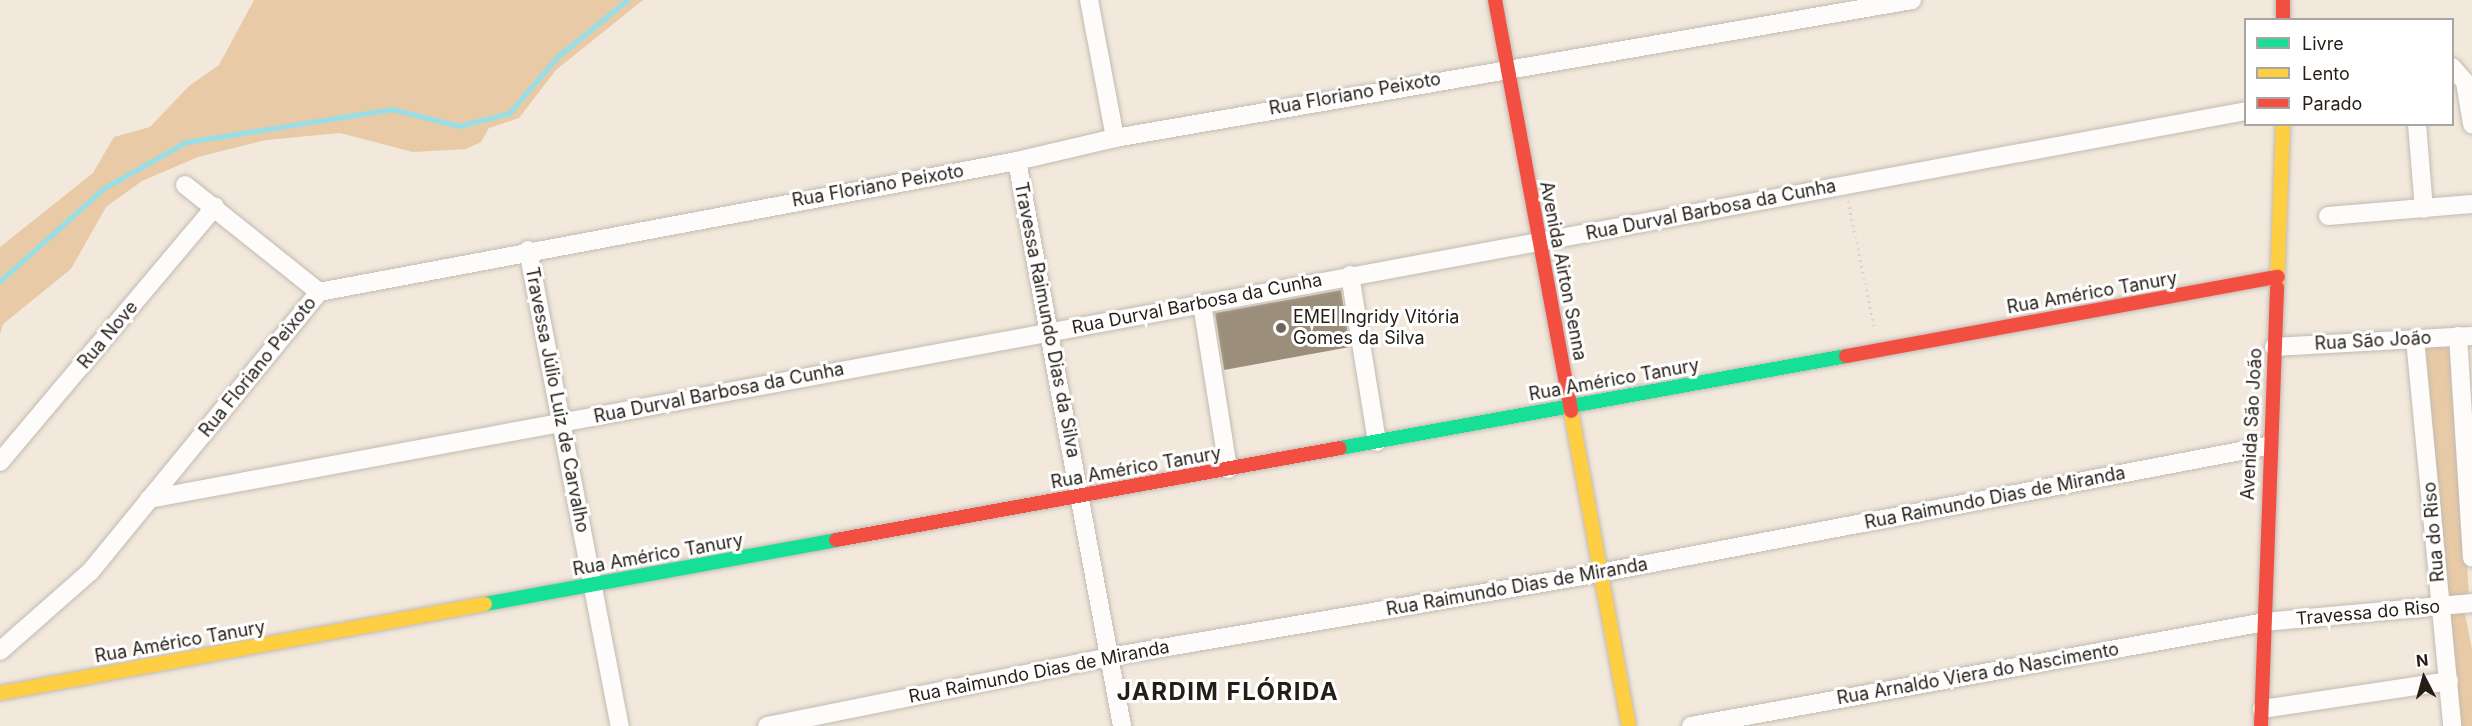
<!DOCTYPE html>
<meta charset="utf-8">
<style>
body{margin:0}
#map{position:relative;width:2472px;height:726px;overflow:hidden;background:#f2e8dc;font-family:Inter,sans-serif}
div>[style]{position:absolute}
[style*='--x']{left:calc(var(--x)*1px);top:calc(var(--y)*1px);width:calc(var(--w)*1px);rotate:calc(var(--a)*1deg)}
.green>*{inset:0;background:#e8caa7}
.stream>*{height:5px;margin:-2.5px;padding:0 2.5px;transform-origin:2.5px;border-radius:2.5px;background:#98dee7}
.building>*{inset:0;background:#9b8e7a}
.path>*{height:3px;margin-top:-1.5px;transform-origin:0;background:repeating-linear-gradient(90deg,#d4d2ce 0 1.5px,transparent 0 6px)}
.roads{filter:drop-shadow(0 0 2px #c2bab1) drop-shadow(0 0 2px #c2bab1)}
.street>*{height:18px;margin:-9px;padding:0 9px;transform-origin:9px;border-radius:9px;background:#fdfcfa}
.fast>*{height:14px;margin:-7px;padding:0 7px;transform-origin:7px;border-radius:7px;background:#16e098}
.slow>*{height:14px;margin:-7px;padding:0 7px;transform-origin:7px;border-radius:7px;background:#ffcf43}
.jam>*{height:14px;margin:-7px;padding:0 7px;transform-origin:7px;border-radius:7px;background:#f24e42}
.dots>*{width:16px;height:16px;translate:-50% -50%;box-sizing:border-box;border:3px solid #fff;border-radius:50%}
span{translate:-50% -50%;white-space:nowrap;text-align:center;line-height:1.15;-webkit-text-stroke:6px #fff;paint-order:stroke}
.street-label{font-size:18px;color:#251e16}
.poi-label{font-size:18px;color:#251e16}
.left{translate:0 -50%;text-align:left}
.district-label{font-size:24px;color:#251e16;font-weight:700;letter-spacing:1.5px}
.legend{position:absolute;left:2244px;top:18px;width:210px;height:108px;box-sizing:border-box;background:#fff;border:2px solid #a8a5a2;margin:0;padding:8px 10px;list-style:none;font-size:18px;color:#251e16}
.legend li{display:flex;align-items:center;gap:12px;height:30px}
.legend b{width:30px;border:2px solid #a8a5a2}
.north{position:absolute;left:2394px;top:648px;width:60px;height:60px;-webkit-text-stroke:4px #fff;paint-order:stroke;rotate:354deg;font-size:16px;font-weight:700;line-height:24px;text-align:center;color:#251e16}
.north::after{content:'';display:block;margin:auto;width:21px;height:27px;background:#251e16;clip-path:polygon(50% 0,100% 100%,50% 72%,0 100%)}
</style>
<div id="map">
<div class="green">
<i style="clip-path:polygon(254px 0,643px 0,556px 70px,519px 118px,489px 128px,481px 142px,466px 149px,413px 152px,340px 133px,266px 140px,198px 157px,142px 181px,106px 207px,71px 269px,3px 324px,0 334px,0 247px,93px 173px,114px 137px,150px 127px,189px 86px,219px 65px)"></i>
<i style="clip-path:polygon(2431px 343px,2449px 343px,2456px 380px,2469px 596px,2448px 601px,2426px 349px)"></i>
<i style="clip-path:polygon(2464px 609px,2472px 649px,2472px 726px,2457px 726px,2449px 616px)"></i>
</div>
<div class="stream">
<i style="--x:0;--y:281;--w:140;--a:-41.8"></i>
<i style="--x:104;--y:188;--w:94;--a:-29.3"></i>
<i style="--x:186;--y:142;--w:209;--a:-9.1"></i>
<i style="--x:392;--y:109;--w:69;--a:14.2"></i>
<i style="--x:459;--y:126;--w:52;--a:-14.6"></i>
<i style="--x:509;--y:113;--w:74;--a:-49.4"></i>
<i style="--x:557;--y:57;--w:90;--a:-39.2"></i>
</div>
<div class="building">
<i style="clip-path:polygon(1341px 290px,1350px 347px,1224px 370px,1215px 313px)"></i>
</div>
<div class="path">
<i style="--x:1848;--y:201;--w:132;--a:78.2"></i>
</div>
<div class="roads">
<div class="street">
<i style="--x:1089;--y:0;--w:140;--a:79.3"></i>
<i style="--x:2452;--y:67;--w:20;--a:49"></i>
<i style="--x:2465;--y:82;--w:43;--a:80.5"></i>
<i style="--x:2417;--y:124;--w:85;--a:85.3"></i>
<i style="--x:1017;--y:161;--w:575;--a:79.47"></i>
<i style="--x:185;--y:185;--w:171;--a:38.6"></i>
<i style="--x:2328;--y:216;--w:144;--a:-4.8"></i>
<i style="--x:528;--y:250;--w:485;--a:79.1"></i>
<i style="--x:1350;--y:275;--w:169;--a:80.8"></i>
<i style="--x:1202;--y:304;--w:167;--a:81"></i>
<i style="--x:2458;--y:336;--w:222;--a:86.4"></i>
<i style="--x:2415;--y:339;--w:389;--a:84.5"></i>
<i style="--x:2274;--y:347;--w:198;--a:-3.2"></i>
<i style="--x:0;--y:462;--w:334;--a:-49.9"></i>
<i style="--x:149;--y:499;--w:2133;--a:-10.48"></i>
<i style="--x:0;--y:651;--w:120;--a:-41.3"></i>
<i style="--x:90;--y:572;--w:362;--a:-50.7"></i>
<i style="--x:319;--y:292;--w:710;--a:-10.63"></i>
<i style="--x:1017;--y:161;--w:101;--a:-13.2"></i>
<i style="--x:1115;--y:138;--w:809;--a:-9.82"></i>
<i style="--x:2262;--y:709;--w:189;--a:-8.5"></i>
<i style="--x:767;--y:726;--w:349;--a:-11.4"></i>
<i style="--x:1109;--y:657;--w:498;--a:-9.7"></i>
<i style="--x:1600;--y:573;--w:679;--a:-10.78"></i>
<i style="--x:1691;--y:726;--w:583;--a:-10.27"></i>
<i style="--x:2265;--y:622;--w:208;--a:-5.2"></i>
</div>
<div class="fast">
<i style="--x:1340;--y:448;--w:514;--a:-10.3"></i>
<i style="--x:485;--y:604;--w:357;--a:-10.3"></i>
</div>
<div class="slow">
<i style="--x:2277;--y:287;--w:163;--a:-87.9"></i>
<i style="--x:1571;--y:411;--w:320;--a:79.6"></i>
<i style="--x:0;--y:693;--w:493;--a:-10.4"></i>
</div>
<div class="jam">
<i style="--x:1495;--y:0;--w:418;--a:79.5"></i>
<i style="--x:2283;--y:0;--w:20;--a:90"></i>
<i style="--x:1846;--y:356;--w:439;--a:-10.4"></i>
<i style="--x:836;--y:540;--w:512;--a:-10.34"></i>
<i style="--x:2261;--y:726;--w:439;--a:-87.9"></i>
</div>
</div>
<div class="dots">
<i style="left:1281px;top:328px;background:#6d655b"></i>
</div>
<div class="street-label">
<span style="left:1355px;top:94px;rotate:-10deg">Rua Floriano Peixoto</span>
<span style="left:878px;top:186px;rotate:-10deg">Rua Floriano Peixoto</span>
<span style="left:1711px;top:210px;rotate:-11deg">Rua Durval Barbosa da Cunha</span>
<span style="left:1563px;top:271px;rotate:79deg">Avenida Airton Senna</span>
<span style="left:2092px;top:293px;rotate:-10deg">Rua Américo Tanury</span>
<span style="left:1197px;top:304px;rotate:-11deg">Rua Durval Barbosa da Cunha</span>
<span style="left:1047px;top:320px;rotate:79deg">Travessa Raimundo Dias da Silva</span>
<span style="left:108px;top:335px;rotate:-50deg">Rua Nove</span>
<span style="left:2373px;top:341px;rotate:-3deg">Rua São João</span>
<span style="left:258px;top:367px;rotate:-51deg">Rua Floriano Peixoto</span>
<span style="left:1614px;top:380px;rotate:-10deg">Rua Américo Tanury</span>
<span style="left:719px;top:393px;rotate:-11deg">Rua Durval Barbosa da Cunha</span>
<span style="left:557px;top:400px;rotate:79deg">Travessa Júlio Luiz de Carvalho</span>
<span style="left:2252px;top:424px;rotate:-87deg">Avenida São João</span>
<span style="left:1136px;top:468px;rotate:-10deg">Rua Américo Tanury</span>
<span style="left:1995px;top:498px;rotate:-11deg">Rua Raimundo Dias de Miranda</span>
<span style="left:2434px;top:532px;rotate:-95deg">Rua do Riso</span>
<span style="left:658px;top:555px;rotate:-10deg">Rua Américo Tanury</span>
<span style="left:1517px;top:587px;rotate:-10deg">Rua Raimundo Dias de Miranda</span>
<span style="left:2368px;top:613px;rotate:-5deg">Travessa do Riso</span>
<span style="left:180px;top:642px;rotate:-10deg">Rua Américo Tanury</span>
<span style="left:1039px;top:672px;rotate:-11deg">Rua Raimundo Dias de Miranda</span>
<span style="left:1978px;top:674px;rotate:-10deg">Rua Arnaldo Viera do Nascimento</span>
</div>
<div class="poi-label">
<span class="left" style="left:1293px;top:328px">EMEI lngridy Vitória<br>Gomes da Silva</span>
</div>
<div class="district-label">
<span style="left:1228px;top:692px">JARDIM FLÓRIDA</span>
</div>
<ul class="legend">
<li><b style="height:8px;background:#16e098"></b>Livre</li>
<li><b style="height:8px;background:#ffcf43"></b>Lento</li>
<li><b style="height:8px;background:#f24e42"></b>Parado</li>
</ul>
<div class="north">N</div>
</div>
